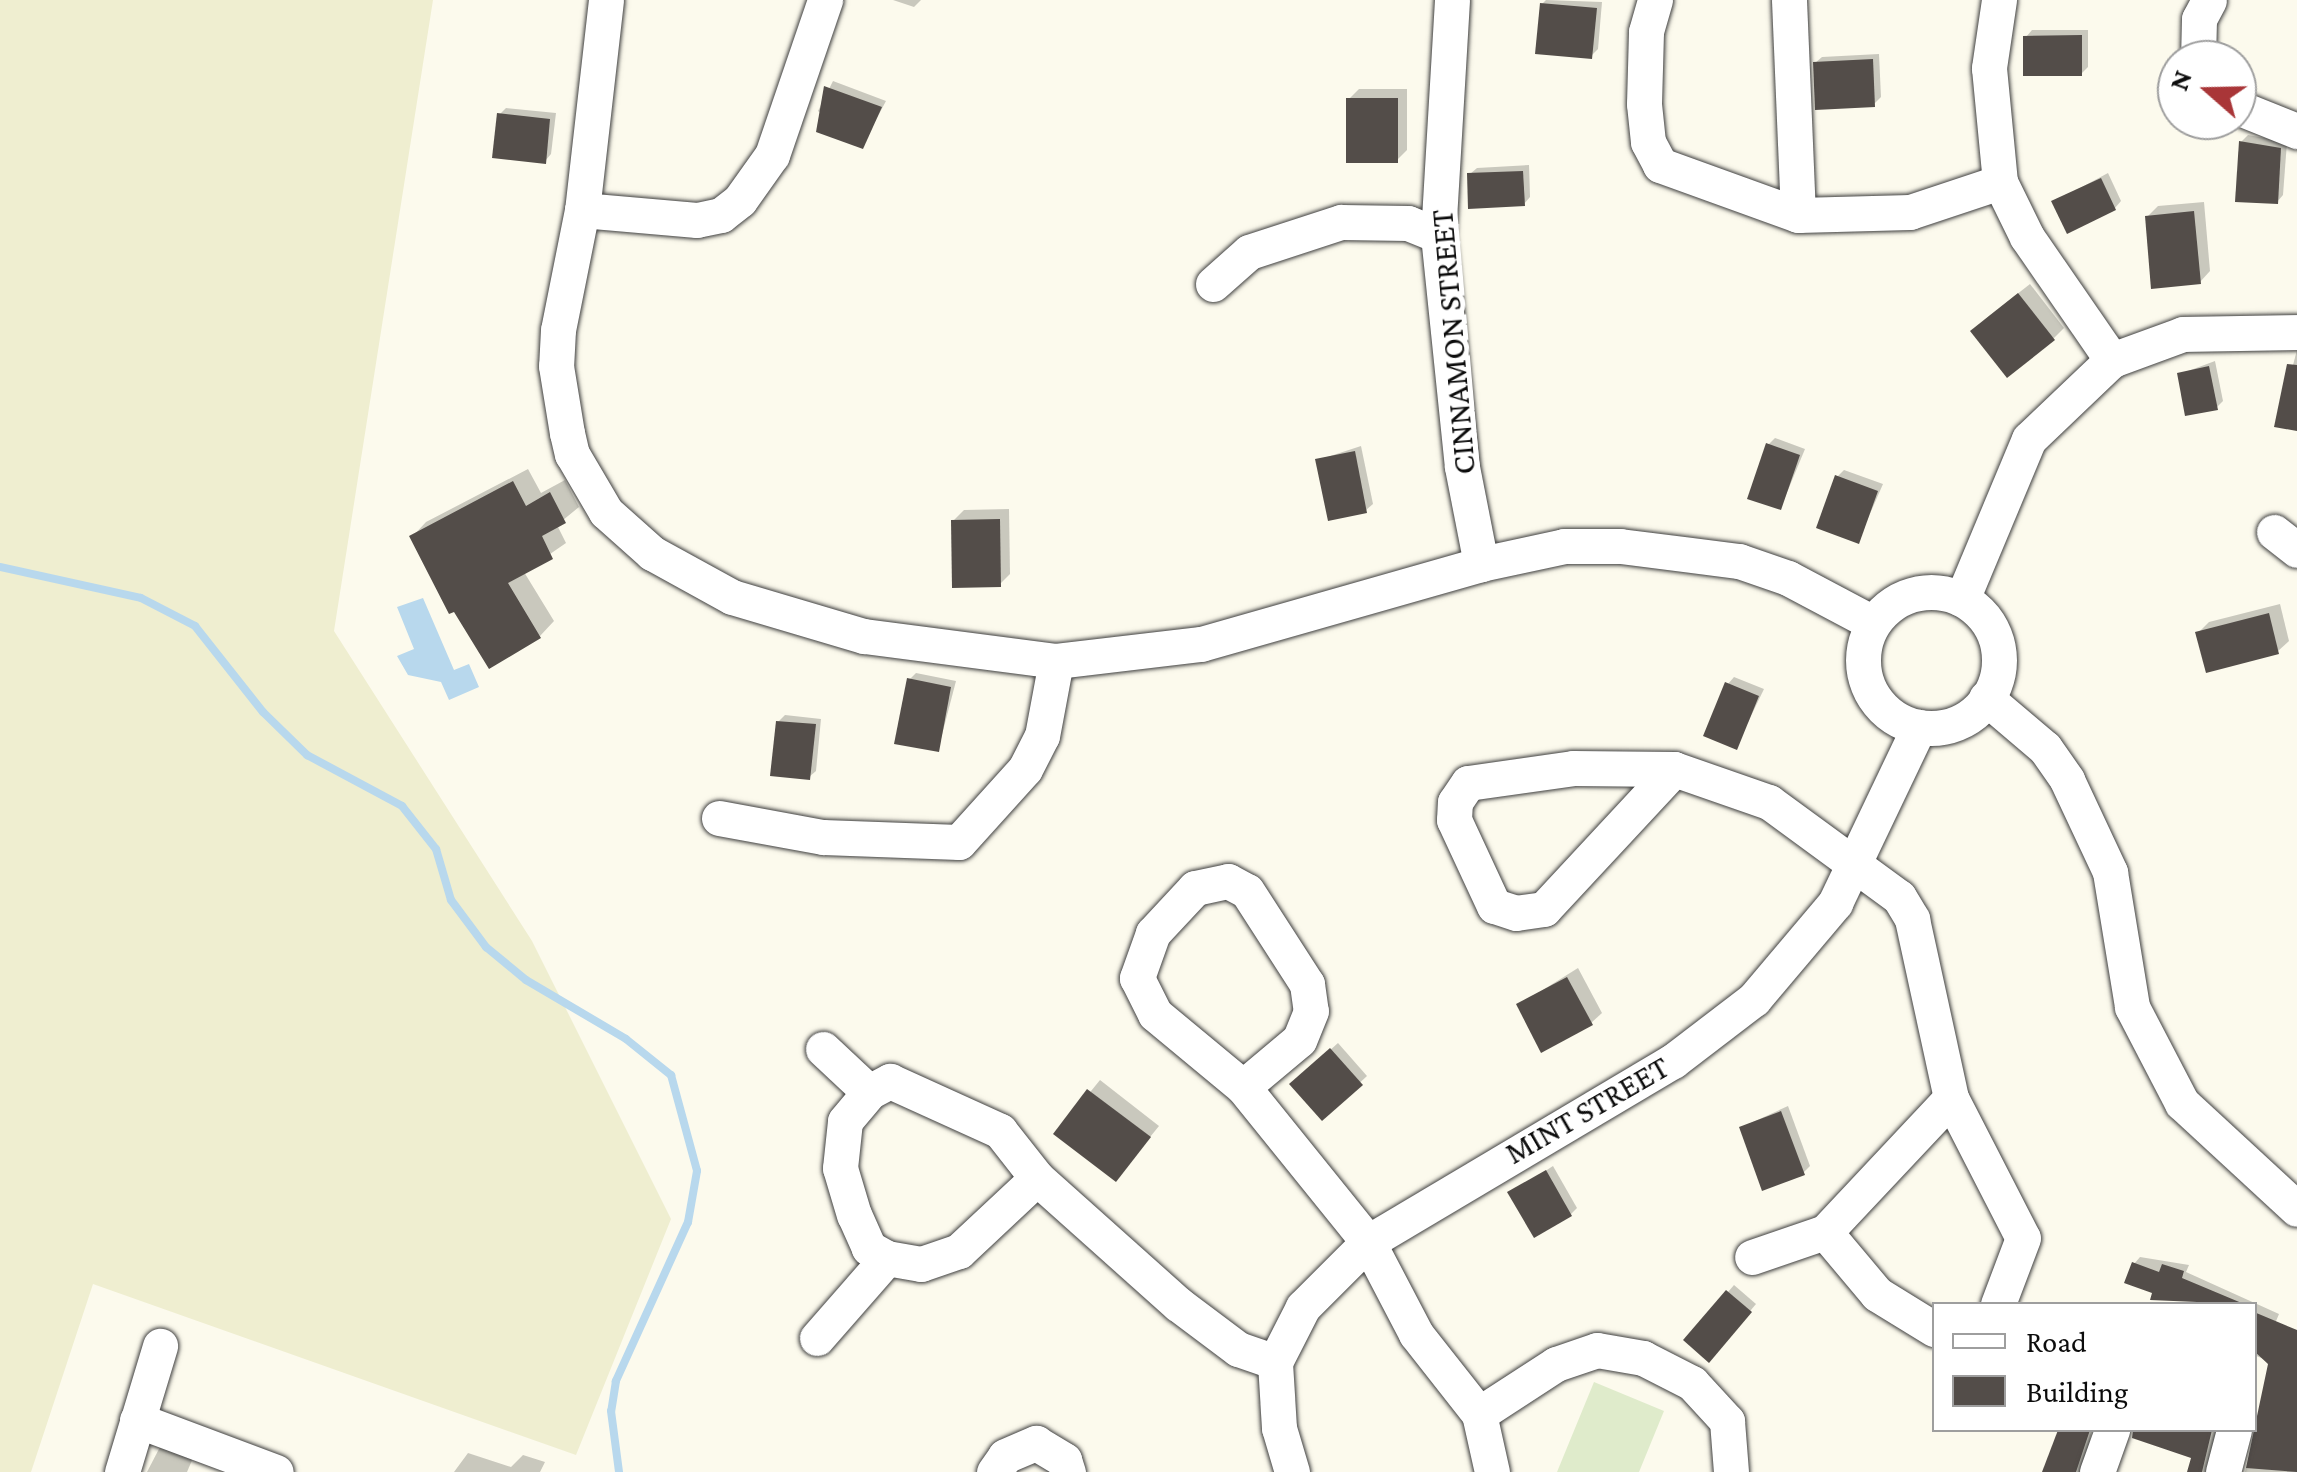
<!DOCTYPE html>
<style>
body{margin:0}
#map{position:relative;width:2297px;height:1472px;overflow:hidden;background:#fcfaed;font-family:"Crimson Pro",serif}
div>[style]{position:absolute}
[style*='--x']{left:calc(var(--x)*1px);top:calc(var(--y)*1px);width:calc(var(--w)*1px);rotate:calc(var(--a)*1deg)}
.farmland>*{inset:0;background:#efeed0}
.pitch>*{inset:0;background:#dfebcb}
.water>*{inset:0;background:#b8d8ed}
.shadow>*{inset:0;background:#0003}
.stream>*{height:8px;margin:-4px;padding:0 4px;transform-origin:4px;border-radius:4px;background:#b8d8ed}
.building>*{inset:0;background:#534d49}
.roads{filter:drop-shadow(0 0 2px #3f3f3f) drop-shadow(0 0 2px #3f3f3f)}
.minor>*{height:35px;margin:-17.5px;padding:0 17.5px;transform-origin:17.5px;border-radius:17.5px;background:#fff}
.minor>.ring{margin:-17.5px;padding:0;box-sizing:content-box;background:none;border:35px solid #fff;border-radius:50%}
span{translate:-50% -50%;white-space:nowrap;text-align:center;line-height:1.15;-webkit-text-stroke:10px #fff;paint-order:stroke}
.street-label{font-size:32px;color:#0c0c0c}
.legend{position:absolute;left:1932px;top:1302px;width:325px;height:130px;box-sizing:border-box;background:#fff;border:2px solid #9e9e9e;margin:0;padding:12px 18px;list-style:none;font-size:30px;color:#0c0c0c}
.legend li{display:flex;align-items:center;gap:20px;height:50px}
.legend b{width:50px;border:2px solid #9e9e9e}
.north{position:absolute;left:2157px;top:40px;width:100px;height:100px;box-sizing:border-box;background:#fff;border:2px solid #9e9e9e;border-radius:50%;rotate:290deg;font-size:28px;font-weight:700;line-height:40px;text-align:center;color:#0c0c0c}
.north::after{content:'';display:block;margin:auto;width:35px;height:45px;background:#a93638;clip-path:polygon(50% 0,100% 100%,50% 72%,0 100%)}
</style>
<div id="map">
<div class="farmland">
<i style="clip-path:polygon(0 0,433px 0,334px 631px,532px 941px,671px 1219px,576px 1455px,93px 1284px,31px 1472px,0 1472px)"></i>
</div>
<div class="pitch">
<i style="clip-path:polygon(1594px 1382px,1664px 1411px,1639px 1472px,1557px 1472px)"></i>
</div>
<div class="water">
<i style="clip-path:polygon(423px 598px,454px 670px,469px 664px,479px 687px,449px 700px,441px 682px,408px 675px,397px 656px,414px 649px,397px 607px)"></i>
</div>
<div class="shadow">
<i style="clip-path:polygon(893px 0,921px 0,914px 7px)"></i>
<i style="clip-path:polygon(1546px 0,1602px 2px,1598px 49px,1591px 56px,1542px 4px)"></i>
<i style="clip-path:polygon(2032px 30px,2088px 30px,2088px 67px,2081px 74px,2026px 37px)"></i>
<i style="clip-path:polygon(1879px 54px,1881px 97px,1874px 104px,1815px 63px,1822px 57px)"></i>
<i style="clip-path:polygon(833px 81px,886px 101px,862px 146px,818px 111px)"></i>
<i style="clip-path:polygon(1359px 89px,1407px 89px,1407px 150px,1396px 161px,1349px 99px)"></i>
<i style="clip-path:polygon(506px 108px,556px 113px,551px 154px,545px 161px,499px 115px)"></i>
<i style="clip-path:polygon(2248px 135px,2287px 142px,2283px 195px,2277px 202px,2241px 142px)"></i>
<i style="clip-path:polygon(1529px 165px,1530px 197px,1524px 204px,1470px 174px,1477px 168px)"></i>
<i style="clip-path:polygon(2108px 173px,2121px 201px,2115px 208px,2054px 202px)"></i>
<i style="clip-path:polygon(2204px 202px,2210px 271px,2200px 282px,2147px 217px,2158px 206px)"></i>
<i style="clip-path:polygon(2030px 284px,2064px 328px,2054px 338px,1984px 320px)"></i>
<i style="clip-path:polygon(2297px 350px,2297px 428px,2277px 425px)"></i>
<i style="clip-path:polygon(2215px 361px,2223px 401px,2217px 407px,2180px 374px)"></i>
<i style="clip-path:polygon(1775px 438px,1805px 449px,1781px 507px,1768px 445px)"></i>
<i style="clip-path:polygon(1361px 446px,1373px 504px,1366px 510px,1318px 460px)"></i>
<i style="clip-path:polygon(528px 469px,541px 493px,565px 480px,579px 507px,557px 525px,566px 543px,524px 572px,554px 621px,540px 636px,412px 537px,426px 522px)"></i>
<i style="clip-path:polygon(1844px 470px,1883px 484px,1858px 541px,1837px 477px)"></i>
<i style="clip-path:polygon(1009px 509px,1010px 574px,999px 585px,953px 521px,964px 510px)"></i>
<i style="clip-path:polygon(2280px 604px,2289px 641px,2278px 651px,2198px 633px,2209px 622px)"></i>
<i style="clip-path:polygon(916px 673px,956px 681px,938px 750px,909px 680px)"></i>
<i style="clip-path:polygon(1734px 677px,1764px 689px,1736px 747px,1728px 684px)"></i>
<i style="clip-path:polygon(785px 715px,821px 719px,816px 771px,809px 777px,778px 722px)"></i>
<i style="clip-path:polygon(1578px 968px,1602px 1013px,1591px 1023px,1519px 1005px)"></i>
<i style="clip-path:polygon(1338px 1043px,1367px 1076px,1322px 1118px,1299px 1078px)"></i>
<i style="clip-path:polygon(1100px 1080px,1159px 1126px,1116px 1179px,1057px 1133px)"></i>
<i style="clip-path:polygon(1788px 1106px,1810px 1166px,1803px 1173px,1742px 1127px)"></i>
<i style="clip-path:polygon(1553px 1166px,1577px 1208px,1571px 1214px,1511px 1193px)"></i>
<i style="clip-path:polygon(2140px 1257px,2189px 1265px,2186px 1272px,2279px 1314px,2274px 1326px,2297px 1333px,2297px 1472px,2245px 1472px,2271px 1362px,2254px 1355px,2254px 1304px,2153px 1298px,2155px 1292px,2134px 1264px)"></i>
<i style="clip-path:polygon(1734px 1285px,1756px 1304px,1715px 1353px,1728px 1292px)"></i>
<i style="clip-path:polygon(2059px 1430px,2092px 1430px,2084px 1472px,2044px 1472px)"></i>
<i style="clip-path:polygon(2133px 1430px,2217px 1430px,2209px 1472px,2189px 1472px,2194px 1456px,2134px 1436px)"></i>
<i style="clip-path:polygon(160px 1447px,193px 1458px,187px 1472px,147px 1472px)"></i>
<i style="clip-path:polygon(468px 1453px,511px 1467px,523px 1455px,545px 1462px,540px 1472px,454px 1472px)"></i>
</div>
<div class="stream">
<i style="--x:0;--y:567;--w:144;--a:12.4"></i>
<i style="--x:141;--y:598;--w:61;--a:27.4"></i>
<i style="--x:195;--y:626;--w:110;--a:51.7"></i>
<i style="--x:263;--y:712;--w:62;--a:44.3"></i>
<i style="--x:307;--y:755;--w:108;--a:28.2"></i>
<i style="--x:402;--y:806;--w:55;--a:51.7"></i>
<i style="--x:436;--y:849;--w:53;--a:73.6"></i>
<i style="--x:451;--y:900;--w:59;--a:53.3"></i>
<i style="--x:486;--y:947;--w:52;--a:39.5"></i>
<i style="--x:526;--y:980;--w:116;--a:30.5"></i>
<i style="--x:626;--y:1039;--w:58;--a:38.7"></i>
<i style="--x:671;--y:1075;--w:99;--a:74.8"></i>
<i style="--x:697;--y:1171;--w:52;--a:100"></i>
<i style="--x:688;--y:1222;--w:175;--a:114.4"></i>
<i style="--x:616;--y:1381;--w:30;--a:99"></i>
<i style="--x:611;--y:1411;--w:62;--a:82.5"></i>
</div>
<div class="building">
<i style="clip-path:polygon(1540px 3px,1597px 8px,1592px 59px,1535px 54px)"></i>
<i style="clip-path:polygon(2082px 35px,2082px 76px,2023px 76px,2023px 36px)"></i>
<i style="clip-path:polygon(1873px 59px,1875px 107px,1815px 110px,1813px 62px)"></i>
<i style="clip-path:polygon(824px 86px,882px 107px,863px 149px,816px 132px)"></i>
<i style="clip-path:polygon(1346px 98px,1398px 98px,1398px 163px,1346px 163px)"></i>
<i style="clip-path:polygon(497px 113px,550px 119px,546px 164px,492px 158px)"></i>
<i style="clip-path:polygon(2239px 141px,2281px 148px,2278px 204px,2235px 202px)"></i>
<i style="clip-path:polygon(1523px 171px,1525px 206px,1468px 209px,1467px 173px)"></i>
<i style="clip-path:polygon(2101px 178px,2116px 210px,2067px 234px,2051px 201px)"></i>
<i style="clip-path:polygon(2194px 211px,2201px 284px,2151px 289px,2145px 216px)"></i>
<i style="clip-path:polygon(2018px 293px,2055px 340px,2007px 378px,1970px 331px)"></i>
<i style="clip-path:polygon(2287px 364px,2297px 365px,2297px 431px,2274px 427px)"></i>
<i style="clip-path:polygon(2209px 366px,2218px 410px,2185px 416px,2177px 373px)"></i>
<i style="clip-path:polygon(1766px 443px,1800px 455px,1781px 510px,1747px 499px)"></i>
<i style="clip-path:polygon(1355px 451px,1367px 513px,1328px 521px,1315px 459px)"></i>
<i style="clip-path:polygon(1835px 475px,1878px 491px,1859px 544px,1816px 528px)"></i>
<i style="clip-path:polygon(513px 481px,526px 506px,550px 492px,566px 523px,542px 536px,553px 559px,508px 583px,541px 638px,489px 669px,454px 612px,449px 614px,409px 536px)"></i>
<i style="clip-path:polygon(1000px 519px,1001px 587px,952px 588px,951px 520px)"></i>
<i style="clip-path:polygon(2269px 613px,2279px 654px,2206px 673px,2195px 632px)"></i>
<i style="clip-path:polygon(907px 678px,951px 687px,939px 752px,894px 744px)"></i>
<i style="clip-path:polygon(1725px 682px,1759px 696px,1737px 750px,1703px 736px)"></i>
<i style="clip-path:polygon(776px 721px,816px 724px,810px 780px,770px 776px)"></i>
<i style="clip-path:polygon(1567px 977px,1593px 1025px,1541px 1053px,1516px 1004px)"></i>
<i style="clip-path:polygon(1330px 1048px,1363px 1085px,1322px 1121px,1289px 1084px)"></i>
<i style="clip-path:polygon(1087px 1089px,1151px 1137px,1116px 1182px,1053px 1134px)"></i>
<i style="clip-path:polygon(1781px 1111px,1805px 1175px,1762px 1191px,1739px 1127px)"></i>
<i style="clip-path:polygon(1546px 1170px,1572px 1216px,1534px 1238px,1507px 1192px)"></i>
<i style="clip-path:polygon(2132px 1262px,2159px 1272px,2162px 1264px,2184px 1271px,2182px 1278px,2244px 1304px,2150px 1300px,2152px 1293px,2124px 1283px)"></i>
<i style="clip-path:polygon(1726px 1290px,1752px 1312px,1709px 1363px,1683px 1340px)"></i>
<i style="clip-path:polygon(2254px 1312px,2297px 1330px,2297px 1472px,2246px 1468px,2268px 1364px,2254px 1351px)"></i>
<i style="clip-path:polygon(2058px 1430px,2090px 1430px,2076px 1472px,2042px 1472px)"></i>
<i style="clip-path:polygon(2133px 1430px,2212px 1430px,2202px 1472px,2187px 1472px,2191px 1458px,2132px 1438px)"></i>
</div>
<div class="roads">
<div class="minor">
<i style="--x:606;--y:0;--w:211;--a:96.5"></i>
<i style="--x:582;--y:210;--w:122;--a:101.3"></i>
<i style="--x:558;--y:330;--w:36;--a:93"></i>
<i style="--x:556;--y:366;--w:68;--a:80.7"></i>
<i style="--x:567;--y:433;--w:22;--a:77"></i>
<i style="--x:572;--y:454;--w:67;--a:59.6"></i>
<i style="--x:606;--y:512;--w:62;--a:41.7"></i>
<i style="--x:652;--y:553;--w:91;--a:28.8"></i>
<i style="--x:732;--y:597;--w:138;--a:16.5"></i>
<i style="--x:864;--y:636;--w:194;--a:7.4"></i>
<i style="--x:1056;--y:661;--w:146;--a:-6.7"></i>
<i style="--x:1201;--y:644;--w:291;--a:-15.9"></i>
<i style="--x:1481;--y:564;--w:85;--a:-12.2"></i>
<i style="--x:1564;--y:546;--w:56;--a:0"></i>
<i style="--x:1620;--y:546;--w:120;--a:7.2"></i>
<i style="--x:1739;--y:561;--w:52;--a:19.1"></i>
<i style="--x:1788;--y:578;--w:96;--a:27.9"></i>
<i style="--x:1452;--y:0;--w:235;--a:93.4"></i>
<i style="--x:1438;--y:235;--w:233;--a:84.1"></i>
<i style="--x:1462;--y:467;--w:99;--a:78.9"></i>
<i style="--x:1655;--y:0;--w:33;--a:106"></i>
<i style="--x:1646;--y:32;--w:72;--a:91.6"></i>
<i style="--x:1644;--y:104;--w:38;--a:84"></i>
<i style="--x:1648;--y:142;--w:26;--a:62"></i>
<i style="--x:1660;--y:165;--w:147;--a:19.9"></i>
<i style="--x:1798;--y:215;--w:112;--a:-1.5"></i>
<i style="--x:1910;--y:212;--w:95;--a:-18.4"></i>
<i style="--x:1789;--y:0;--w:215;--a:87.6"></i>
<i style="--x:1999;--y:0;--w:69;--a:98.4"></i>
<i style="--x:1989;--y:68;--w:115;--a:84.5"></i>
<i style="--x:2000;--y:182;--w:61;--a:63.9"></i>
<i style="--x:2027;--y:237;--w:150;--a:55.4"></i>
<i style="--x:2198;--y:60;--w:41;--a:-88.6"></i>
<i style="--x:2199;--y:19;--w:21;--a:-62"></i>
<i style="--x:2237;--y:107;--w:65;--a:21.8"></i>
<i style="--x:582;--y:210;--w:115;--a:5"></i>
<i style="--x:697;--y:220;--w:25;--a:-12"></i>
<i style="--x:721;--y:215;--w:24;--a:-38"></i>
<i style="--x:740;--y:200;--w:55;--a:-54.6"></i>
<i style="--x:772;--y:155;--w:164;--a:-71.1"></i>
<i style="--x:1213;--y:284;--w:48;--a:-41.6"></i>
<i style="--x:1249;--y:252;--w:97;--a:-18.1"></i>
<i style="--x:1341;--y:222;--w:67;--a:0.9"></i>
<i style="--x:1408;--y:223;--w:32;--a:22"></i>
<i style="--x:2274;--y:532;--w:29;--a:38"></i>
<i class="ring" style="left:1863px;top:592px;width:101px;height:101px"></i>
<i style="--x:1962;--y:599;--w:173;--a:-67.3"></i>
<i style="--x:2029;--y:439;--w:115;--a:-43.6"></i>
<i style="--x:2112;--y:360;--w:76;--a:-20.1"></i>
<i style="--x:2183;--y:334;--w:114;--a:-1"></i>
<i style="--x:1986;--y:698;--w:77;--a:40.3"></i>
<i style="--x:2045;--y:748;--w:39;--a:55"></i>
<i style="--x:2067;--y:780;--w:102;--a:64.9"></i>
<i style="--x:2110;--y:872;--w:137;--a:80.7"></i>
<i style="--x:2132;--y:1007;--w:108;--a:62.5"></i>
<i style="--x:2182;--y:1103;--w:156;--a:42.7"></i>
<i style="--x:1573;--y:768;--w:101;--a:0.6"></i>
<i style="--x:1674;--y:769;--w:191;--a:132.9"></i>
<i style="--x:1544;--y:909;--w:28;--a:172"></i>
<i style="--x:1516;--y:913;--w:23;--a:-162"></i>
<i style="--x:1494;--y:906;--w:95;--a:-114.9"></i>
<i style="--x:1454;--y:820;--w:18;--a:-87"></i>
<i style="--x:1455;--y:802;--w:23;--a:-56"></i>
<i style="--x:1468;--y:783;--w:106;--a:-8.1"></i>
<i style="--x:1674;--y:769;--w:101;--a:19.2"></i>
<i style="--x:1769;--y:802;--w:161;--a:36.2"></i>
<i style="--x:1899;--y:897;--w:26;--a:59"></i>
<i style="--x:1912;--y:919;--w:183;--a:77.7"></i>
<i style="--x:1951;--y:1098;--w:184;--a:133.2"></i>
<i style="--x:1825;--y:1232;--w:77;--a:161.1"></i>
<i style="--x:719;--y:818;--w:106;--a:10.4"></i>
<i style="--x:823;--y:837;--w:136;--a:2.1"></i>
<i style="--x:959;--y:842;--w:98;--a:-47.9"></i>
<i style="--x:1025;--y:769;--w:37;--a:-63"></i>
<i style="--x:1042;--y:736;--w:76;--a:-79.4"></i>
<i style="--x:1228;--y:881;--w:34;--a:168"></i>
<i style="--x:1195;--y:888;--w:62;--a:133"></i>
<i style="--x:1153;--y:933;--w:48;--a:109.6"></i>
<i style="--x:1137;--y:978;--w:40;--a:63.4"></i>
<i style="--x:1155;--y:1014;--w:114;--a:39.7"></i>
<i style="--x:1243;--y:1087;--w:199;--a:51.1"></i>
<i style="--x:1368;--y:1242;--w:104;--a:62.4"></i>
<i style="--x:1416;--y:1334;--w:102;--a:51.8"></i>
<i style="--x:1228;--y:881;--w:21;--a:28"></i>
<i style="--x:1247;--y:891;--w:111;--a:57.2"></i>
<i style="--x:1307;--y:984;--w:27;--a:82"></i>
<i style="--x:1311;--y:1011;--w:31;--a:112"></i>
<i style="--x:1299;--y:1040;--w:73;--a:140"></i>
<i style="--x:823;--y:1049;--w:63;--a:43.1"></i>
<i style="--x:1951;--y:1098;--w:157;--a:62.8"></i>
<i style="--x:2023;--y:1238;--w:71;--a:110.7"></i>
<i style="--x:1037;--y:1178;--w:107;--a:136.9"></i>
<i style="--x:959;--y:1251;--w:40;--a:161.1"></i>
<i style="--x:921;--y:1264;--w:35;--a:-170"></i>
<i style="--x:887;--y:1258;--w:21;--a:-151"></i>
<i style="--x:869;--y:1248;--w:36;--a:-114"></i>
<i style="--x:854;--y:1215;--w:49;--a:-106.6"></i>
<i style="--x:840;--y:1168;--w:47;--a:-83.9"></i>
<i style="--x:845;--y:1121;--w:38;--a:-50"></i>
<i style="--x:869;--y:1092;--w:24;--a:-28"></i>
<i style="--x:890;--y:1081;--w:121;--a:24.4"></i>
<i style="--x:1000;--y:1131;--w:60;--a:51.8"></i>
<i style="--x:1037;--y:1178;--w:189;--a:41.8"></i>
<i style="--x:1178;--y:1304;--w:75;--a:36.9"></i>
<i style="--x:1238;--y:1349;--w:39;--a:19"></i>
<i style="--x:1825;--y:1232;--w:81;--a:50"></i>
<i style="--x:1877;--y:1294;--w:67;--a:31.6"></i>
<i style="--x:817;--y:1338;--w:106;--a:-48.8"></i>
<i style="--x:137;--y:1420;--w:148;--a:20.5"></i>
<i style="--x:122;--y:1472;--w:132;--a:-73.2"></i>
<i style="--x:994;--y:1472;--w:19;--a:-55"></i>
<i style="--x:1005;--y:1456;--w:34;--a:-23"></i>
<i style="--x:1036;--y:1443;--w:33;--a:31"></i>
<i style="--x:1064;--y:1460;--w:13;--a:72"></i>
<i style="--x:1292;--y:1472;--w:46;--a:-106.5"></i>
<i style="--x:1279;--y:1428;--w:66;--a:-93.5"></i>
<i style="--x:1275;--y:1362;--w:62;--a:-63"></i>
<i style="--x:1303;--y:1307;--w:92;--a:-45"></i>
<i style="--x:1368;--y:1242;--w:355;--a:-30.7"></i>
<i style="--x:1673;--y:1061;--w:102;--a:-37.4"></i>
<i style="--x:1754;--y:999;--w:126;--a:-49.8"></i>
<i style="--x:1835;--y:903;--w:195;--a:-64.5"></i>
<i style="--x:1492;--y:1472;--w:59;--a:-102.6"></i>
<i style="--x:1479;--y:1414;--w:92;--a:-33"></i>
<i style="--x:1556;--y:1364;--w:43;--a:-18.9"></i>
<i style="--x:1597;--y:1350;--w:47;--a:9.9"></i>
<i style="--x:1643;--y:1358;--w:55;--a:27"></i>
<i style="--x:1692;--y:1383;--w:52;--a:47.4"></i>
<i style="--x:1727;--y:1421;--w:51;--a:85.5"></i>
<i style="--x:2097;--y:1472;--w:45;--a:-70.3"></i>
<i style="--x:2223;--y:1472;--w:43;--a:-75.3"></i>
</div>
</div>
<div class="street-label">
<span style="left:1453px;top:342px;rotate:-95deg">CINNAMON STREET</span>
<span style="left:1587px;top:1110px;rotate:-30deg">MINT STREET</span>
</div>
<ul class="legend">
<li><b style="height:12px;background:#fff"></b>Road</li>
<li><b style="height:28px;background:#534d49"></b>Building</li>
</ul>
<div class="north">N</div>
</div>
